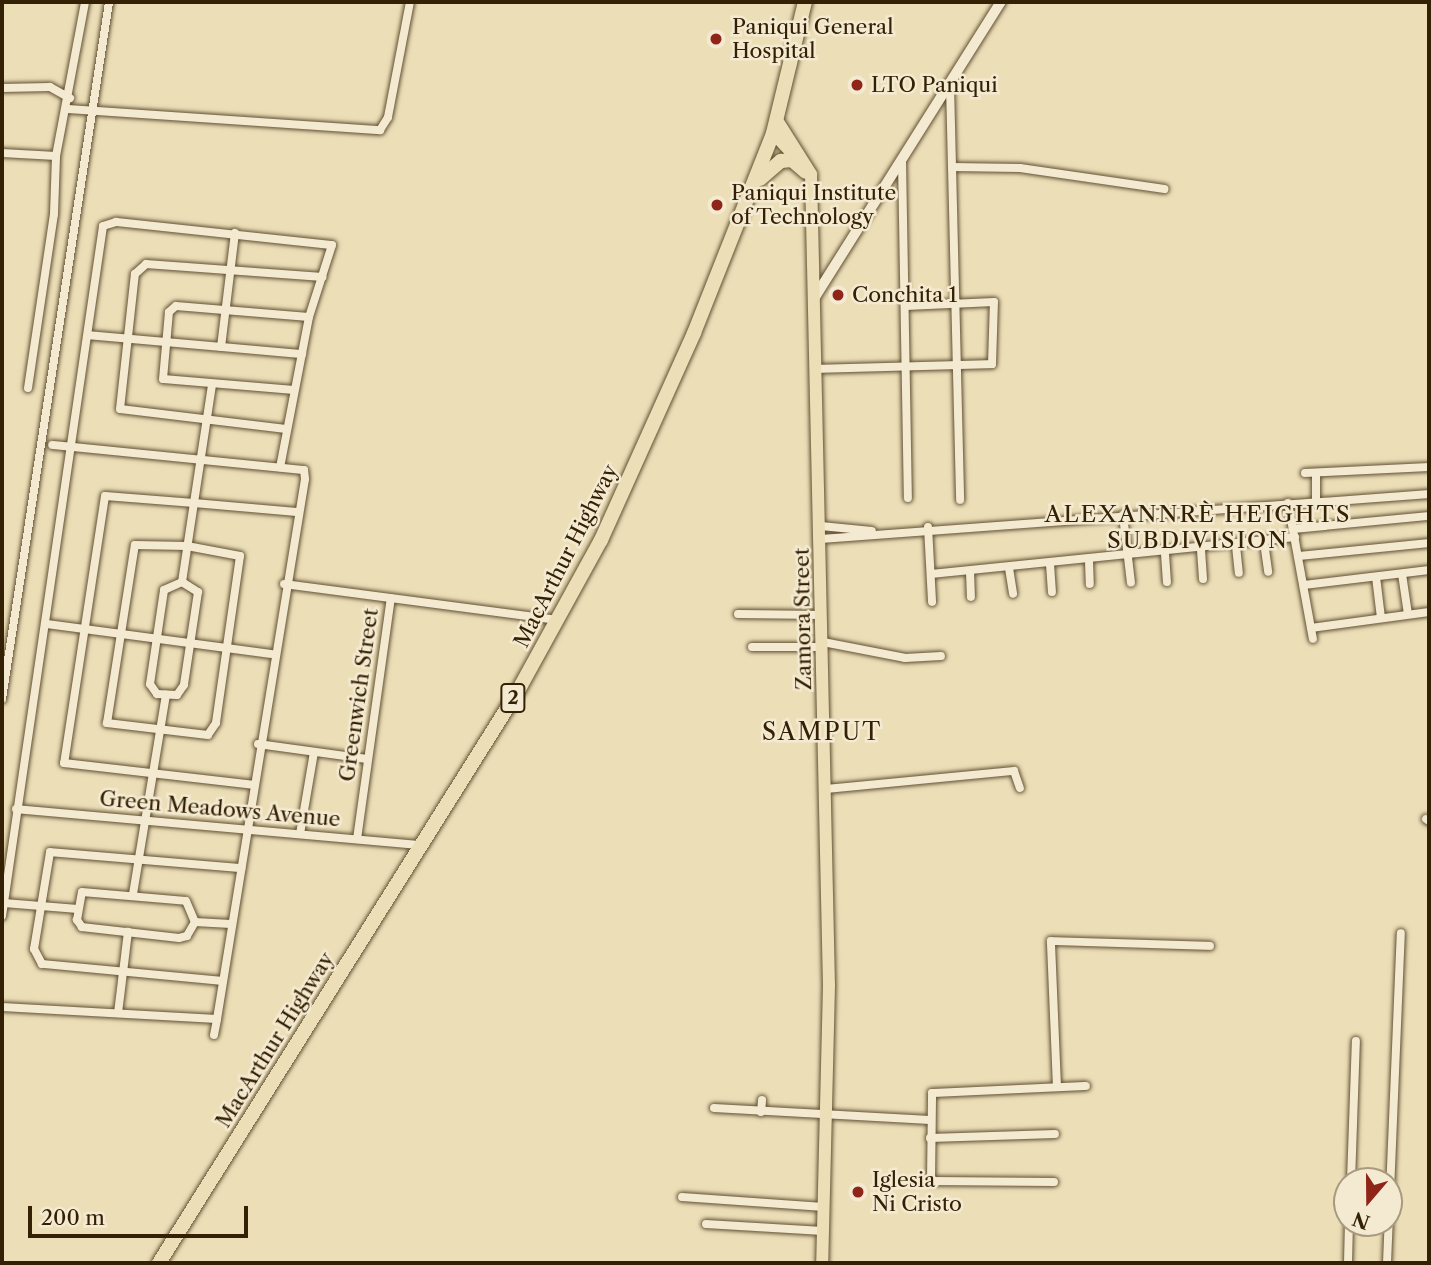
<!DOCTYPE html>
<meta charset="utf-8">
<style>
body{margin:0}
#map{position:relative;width:1431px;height:1265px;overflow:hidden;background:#ecdfb8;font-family:"Libre Caslon Text",serif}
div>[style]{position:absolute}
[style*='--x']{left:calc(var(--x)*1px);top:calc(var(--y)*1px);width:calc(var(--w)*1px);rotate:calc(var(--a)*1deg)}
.roads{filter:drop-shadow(0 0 2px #625032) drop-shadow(0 0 2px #625032)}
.street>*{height:8px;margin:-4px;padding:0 4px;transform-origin:4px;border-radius:4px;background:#f3ead1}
.secondary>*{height:10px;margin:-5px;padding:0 5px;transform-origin:5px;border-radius:5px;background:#f3ead1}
.primary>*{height:12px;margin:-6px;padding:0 6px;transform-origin:6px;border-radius:6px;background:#ecdfb8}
.highway>*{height:14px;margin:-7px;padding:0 7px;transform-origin:7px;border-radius:7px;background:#ecdfb8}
.dots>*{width:19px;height:19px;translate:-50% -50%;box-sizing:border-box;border:4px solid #f3ead1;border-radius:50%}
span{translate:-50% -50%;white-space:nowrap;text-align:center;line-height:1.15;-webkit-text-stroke:5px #f3ead1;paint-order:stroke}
.shield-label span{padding:2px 5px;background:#f3ead1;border:2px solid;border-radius:5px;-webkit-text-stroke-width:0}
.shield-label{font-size:19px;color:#342105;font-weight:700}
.poi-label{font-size:21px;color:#342105}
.left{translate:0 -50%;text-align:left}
.street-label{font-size:21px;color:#342105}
.neighbourhood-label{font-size:23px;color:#342105;letter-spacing:2px}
.quarter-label{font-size:24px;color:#342105;letter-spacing:2px}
.frame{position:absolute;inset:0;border:4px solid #342105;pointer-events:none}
.north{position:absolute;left:1333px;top:1167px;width:70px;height:70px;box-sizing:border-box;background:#f3ead1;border:2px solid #a79a7f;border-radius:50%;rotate:200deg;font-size:19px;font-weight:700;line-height:28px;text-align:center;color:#342105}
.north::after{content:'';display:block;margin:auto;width:24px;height:32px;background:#8f2418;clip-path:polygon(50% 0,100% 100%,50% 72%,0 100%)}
.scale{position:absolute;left:28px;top:1206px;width:220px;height:32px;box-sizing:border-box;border:4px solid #342105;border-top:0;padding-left:9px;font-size:21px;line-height:24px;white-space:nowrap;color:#342105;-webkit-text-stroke:5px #f3ead1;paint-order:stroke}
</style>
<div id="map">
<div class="roads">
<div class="street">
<i style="--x:950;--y:85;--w:415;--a:88.6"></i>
<i style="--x:2;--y:88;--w:48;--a:-1.2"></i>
<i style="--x:50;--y:87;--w:23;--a:29"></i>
<i style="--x:68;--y:109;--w:313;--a:3.9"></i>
<i style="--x:380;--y:130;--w:15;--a:-58"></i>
<i style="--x:388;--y:117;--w:117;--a:-79.2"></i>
<i style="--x:2;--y:153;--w:54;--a:3.2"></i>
<i style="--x:902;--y:161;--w:337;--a:89"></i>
<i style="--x:952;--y:167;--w:68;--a:0.8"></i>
<i style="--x:1020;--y:168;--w:146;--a:8.3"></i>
<i style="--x:88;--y:335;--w:215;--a:5.1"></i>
<i style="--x:221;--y:347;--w:115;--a:-83"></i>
<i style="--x:817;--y:369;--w:175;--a:-1.6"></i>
<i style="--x:992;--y:364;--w:62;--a:-88.2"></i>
<i style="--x:994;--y:302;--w:88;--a:177.4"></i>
<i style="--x:212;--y:385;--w:119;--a:98.7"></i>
<i style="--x:194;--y:503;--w:103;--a:5"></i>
<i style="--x:28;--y:388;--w:176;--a:-81.5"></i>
<i style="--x:54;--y:214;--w:58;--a:-88"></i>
<i style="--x:56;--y:156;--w:157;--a:-79.3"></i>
<i style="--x:294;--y:390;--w:131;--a:-175.2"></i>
<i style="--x:163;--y:379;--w:67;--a:-84.9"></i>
<i style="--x:169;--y:312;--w:9;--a:-41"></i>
<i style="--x:176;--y:306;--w:133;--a:4.7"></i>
<i style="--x:286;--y:429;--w:167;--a:-173.1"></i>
<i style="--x:120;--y:409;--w:136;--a:-83.7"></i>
<i style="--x:135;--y:274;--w:15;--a:-42"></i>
<i style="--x:146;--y:264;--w:177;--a:4.2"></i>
<i style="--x:1305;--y:473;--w:124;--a:-2.8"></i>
<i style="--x:1316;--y:473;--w:27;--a:90"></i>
<i style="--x:1288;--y:503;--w:138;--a:79.6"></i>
<i style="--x:1123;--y:515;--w:68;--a:83.3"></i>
<i style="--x:821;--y:526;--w:51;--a:5.6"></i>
<i style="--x:928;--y:527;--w:75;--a:86.9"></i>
<i style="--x:1293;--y:529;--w:137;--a:-5.5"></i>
<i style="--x:821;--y:539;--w:610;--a:-4.23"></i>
<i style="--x:1264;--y:542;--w:30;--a:82"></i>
<i style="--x:135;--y:545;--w:52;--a:1.1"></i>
<i style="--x:187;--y:546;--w:54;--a:10.7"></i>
<i style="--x:240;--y:556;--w:169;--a:98.2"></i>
<i style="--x:216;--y:723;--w:14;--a:124"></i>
<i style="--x:208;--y:735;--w:102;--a:-173.2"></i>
<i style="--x:107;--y:723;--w:180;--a:-81.1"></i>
<i style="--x:1236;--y:546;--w:27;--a:84"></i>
<i style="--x:1201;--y:550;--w:29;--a:86"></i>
<i style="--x:1165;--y:554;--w:28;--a:86"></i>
<i style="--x:1299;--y:556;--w:131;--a:-5.7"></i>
<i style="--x:1089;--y:561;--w:23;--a:88"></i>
<i style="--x:1050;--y:564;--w:28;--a:86"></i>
<i style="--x:1009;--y:568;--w:26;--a:81"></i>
<i style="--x:970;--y:571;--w:26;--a:88"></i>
<i style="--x:931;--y:574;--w:366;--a:-5.8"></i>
<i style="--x:1402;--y:574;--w:40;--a:81.5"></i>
<i style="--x:1376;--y:577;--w:41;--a:83"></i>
<i style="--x:182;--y:582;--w:80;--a:-81.4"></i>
<i style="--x:194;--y:503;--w:89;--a:-175.5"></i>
<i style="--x:105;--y:496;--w:270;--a:98.7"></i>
<i style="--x:64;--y:763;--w:190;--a:6.6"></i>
<i style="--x:182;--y:582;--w:19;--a:32"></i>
<i style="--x:198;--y:592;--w:94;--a:98.6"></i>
<i style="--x:184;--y:685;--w:12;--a:125"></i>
<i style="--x:177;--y:695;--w:20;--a:-177"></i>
<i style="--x:157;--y:694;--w:12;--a:-125"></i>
<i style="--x:150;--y:684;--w:95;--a:-81.5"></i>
<i style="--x:164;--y:590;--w:20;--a:-24"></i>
<i style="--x:284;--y:584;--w:276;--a:7.5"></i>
<i style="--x:1304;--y:585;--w:126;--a:-6.8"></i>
<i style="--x:738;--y:614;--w:84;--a:0.7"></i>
<i style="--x:47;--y:624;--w:226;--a:7.6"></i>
<i style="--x:1311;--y:628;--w:119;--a:-7.7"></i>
<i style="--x:823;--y:642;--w:84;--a:11"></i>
<i style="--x:905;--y:658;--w:36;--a:-3"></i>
<i style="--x:752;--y:647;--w:71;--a:0"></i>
<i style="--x:2;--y:699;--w:705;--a:-81.27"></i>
<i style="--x:258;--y:744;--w:110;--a:7.8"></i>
<i style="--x:826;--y:789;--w:189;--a:-5.5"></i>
<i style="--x:1014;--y:771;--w:18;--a:71"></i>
<i style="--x:16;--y:809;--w:406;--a:5.1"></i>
<i style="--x:1426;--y:819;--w:4;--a:34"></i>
<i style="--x:300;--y:834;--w:83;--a:-80.3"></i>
<i style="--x:357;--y:839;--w:243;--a:-82"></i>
<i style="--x:82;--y:892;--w:104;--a:4.9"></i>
<i style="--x:186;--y:901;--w:23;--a:67"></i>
<i style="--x:195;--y:922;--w:16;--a:120"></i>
<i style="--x:187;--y:936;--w:8;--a:166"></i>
<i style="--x:179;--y:938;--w:98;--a:-173.5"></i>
<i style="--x:82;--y:927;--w:9;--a:-126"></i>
<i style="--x:77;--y:920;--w:28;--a:-80"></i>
<i style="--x:133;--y:894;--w:202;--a:-80.6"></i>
<i style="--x:4;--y:903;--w:74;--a:4.6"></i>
<i style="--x:2;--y:916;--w:697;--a:-81.67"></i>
<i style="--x:103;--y:226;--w:14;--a:-17"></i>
<i style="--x:116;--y:222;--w:217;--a:6.1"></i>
<i style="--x:332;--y:245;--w:76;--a:107.7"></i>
<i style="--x:309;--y:317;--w:153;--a:100.9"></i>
<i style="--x:195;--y:922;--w:36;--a:3"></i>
<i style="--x:223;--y:981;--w:182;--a:-174.6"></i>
<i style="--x:42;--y:964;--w:17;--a:-118"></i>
<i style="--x:34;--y:949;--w:98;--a:-80.6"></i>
<i style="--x:50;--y:852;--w:192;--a:4.8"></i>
<i style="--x:2;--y:1007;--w:215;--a:3.2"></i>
<i style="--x:217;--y:1019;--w:547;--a:-80.74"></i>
<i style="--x:305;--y:479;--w:9;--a:-96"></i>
<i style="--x:304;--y:470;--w:253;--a:-174.3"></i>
<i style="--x:118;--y:1013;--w:82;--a:-83"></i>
<i style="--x:214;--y:1035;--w:16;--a:-79"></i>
<i style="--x:1057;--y:1087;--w:146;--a:-92.4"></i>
<i style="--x:1051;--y:941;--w:159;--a:1.8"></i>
<i style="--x:714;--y:1108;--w:216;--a:3.2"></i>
<i style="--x:761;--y:1112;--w:12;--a:-85"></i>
<i style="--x:930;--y:1138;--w:125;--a:-1.8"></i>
<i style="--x:1351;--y:1181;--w:140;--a:-88"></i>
<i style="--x:1054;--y:1182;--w:123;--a:-179.5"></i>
<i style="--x:931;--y:1181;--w:88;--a:-89.3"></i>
<i style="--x:932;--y:1093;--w:154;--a:-2.6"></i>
<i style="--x:682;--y:1197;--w:142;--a:4"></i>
<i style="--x:706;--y:1224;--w:117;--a:3.4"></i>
<i style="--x:1348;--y:1263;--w:40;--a:-88.6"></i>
<i style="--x:1387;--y:1263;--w:330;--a:-87.6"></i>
</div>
<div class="secondary">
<i style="--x:815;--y:297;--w:349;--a:-57.8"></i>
</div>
<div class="primary">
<i style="--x:777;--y:120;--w:64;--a:57.8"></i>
<i style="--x:811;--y:174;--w:811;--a:88.73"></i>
<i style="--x:829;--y:985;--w:278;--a:91.4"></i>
<i style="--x:773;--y:133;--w:44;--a:46.8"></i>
</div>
<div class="highway">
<i style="--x:760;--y:179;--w:28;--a:-41"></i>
<i style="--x:781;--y:161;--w:11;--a:-5"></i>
<i style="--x:792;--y:160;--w:18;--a:41"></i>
<i style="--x:159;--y:1263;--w:678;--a:-57.9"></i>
<i style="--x:519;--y:689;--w:170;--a:-61.2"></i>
<i style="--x:601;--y:540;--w:227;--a:-65.8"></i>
<i style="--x:694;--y:333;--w:215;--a:-68.4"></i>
<i style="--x:773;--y:133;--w:135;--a:-76.3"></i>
</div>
</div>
<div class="dots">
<i style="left:716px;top:39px;background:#8f2418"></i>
<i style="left:857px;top:85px;background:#8f2418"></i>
<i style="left:717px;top:205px;background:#8f2418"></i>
<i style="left:838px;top:295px;background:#8f2418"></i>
<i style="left:858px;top:1192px;background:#8f2418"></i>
</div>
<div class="shield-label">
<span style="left:513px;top:698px">2</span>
</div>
<div class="poi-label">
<span class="left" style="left:732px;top:39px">Paniqui General<br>Hospital</span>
<span class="left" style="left:871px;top:85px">LTO Paniqui</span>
<span class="left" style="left:731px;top:205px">Paniqui Institute<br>of Technology</span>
<span class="left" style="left:852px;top:295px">Conchita 1</span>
<span class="left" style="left:872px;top:1192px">Iglesia<br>Ni Cristo</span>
</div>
<div class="street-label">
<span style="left:566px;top:556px;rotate:-63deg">MacArthur Highway</span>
<span style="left:803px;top:619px;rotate:-91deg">Zamora Street</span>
<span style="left:359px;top:695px;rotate:-82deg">Greenwich Street</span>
<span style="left:220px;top:809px;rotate:5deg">Green Meadows Avenue</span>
<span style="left:275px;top:1040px;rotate:-58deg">MacArthur Highway</span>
</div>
<div class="neighbourhood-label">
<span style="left:1198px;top:527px">ALEXANNRÈ HEIGHTS<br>SUBDIVISION</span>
</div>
<div class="quarter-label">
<span style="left:822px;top:732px">SAMPUT</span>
</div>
<div class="frame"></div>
<div class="north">N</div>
<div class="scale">200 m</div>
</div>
